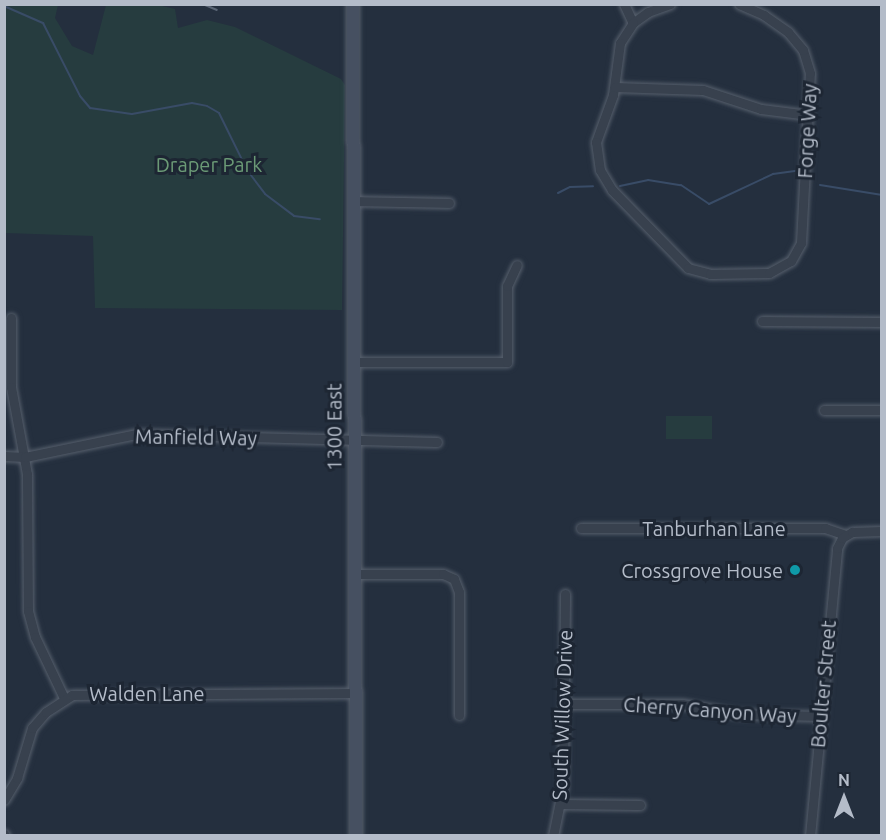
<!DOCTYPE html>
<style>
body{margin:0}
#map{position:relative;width:886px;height:840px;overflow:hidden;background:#242f3e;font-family:Ubuntu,sans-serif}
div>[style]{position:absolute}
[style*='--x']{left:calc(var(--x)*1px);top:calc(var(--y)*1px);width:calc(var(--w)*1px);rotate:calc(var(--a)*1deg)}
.green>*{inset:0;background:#263c3f}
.stream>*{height:2px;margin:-1px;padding:0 1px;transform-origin:1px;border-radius:1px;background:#394c67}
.roads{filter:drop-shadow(0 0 2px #565f6c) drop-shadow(0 0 2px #565f6c)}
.street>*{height:9px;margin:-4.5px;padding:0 4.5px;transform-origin:4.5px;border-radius:4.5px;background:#38414e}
.secondary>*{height:12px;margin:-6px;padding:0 6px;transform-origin:6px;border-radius:6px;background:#465061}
.tram>*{height:1.5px;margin:-0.75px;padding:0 0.75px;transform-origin:0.75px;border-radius:0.75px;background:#5a6575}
.dots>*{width:16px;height:16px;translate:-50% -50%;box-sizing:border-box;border:3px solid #1d2633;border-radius:50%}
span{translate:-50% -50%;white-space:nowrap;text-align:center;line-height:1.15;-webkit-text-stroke:6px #1d2633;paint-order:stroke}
.street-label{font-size:20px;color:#b4bcc9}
.park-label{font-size:20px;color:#6b9a76}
.poi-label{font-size:20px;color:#b4bcc9}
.right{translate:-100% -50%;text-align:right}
.frame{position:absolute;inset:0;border:6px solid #b4bcc9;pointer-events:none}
.north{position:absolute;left:814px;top:768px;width:60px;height:60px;-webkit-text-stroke:4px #1d2633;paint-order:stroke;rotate:0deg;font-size:16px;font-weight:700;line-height:24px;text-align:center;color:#b4bcc9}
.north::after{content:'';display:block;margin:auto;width:21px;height:27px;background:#b4bcc9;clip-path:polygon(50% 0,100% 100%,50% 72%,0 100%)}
</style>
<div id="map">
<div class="green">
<i style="clip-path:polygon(5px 4px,58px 5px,55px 18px,72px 46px,93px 55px,106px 5px,158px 5px,175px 9px,178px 28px,207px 20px,235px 27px,341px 79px,345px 85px,342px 310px,95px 308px,93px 236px,5px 233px)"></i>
<i style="clip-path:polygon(666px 416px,712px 416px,712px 439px,666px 439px)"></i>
</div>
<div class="stream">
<i style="--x:4;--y:6;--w:43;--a:23.6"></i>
<i style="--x:43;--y:23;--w:82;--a:63.1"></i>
<i style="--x:80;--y:96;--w:16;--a:50"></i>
<i style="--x:90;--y:108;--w:42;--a:8.1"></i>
<i style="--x:132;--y:114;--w:61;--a:-10.4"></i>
<i style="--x:192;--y:103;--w:15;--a:11"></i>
<i style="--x:207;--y:106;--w:14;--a:30"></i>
<i style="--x:219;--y:113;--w:64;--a:63.8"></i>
<i style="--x:247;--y:170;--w:30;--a:53"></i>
<i style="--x:265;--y:194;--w:36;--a:37"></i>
<i style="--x:294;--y:216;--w:26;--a:7"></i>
<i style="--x:820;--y:185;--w:63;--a:9.2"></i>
<i style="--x:620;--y:186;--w:29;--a:-12"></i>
<i style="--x:648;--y:180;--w:33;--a:9"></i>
<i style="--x:681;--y:185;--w:34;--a:34"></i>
<i style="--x:709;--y:204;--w:71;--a:-25.1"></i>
<i style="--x:773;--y:174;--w:22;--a:-8"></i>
<i style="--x:558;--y:193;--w:13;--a:-27"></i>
<i style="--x:570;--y:187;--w:23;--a:-2"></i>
</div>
<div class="roads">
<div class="street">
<i style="--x:624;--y:4;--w:21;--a:65"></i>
<i style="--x:670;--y:4;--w:23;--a:160"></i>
<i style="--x:648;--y:12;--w:19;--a:144"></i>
<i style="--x:633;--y:23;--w:24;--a:123"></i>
<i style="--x:620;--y:43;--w:52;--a:97.7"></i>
<i style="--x:613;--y:95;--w:50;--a:109.9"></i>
<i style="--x:596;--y:142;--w:28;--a:82"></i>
<i style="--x:600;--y:170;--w:23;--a:59"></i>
<i style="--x:612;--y:190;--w:109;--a:45.7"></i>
<i style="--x:688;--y:268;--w:23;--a:15"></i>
<i style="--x:710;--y:274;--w:59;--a:-1"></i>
<i style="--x:769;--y:273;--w:25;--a:-29"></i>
<i style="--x:791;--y:261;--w:21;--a:-61"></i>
<i style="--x:801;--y:243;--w:170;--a:-87"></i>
<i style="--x:810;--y:73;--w:24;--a:-107"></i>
<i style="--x:803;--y:50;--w:23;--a:-130"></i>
<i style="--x:788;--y:32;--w:29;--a:-145"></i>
<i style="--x:764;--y:15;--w:27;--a:-156"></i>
<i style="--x:615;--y:87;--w:88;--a:2"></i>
<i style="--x:703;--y:90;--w:61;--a:18.1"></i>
<i style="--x:761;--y:109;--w:48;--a:7.1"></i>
<i style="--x:354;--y:201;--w:95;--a:1.2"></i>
<i style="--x:11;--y:318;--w:69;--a:90"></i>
<i style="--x:11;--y:387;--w:88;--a:79.6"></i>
<i style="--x:27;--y:474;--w:137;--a:89.6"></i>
<i style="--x:28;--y:611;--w:27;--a:75"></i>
<i style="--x:35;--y:637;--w:68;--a:64.6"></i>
<i style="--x:762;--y:321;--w:120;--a:0.5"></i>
<i style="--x:353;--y:362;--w:154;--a:0"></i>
<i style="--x:507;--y:362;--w:76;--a:-90"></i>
<i style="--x:507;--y:286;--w:23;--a:-65"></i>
<i style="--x:824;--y:410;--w:58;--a:0"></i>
<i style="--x:4;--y:456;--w:21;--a:3"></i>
<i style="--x:25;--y:457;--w:113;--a:-11.7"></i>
<i style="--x:136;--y:434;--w:301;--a:1.5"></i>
<i style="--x:581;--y:528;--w:244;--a:0"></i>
<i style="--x:825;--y:528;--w:21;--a:19"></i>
<i style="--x:353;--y:574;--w:90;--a:0"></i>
<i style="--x:443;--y:574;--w:12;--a:24"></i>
<i style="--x:454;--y:579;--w:14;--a:69"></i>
<i style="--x:459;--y:592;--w:123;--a:90"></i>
<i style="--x:564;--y:704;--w:118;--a:0"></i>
<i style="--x:682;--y:704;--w:56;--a:10.3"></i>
<i style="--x:737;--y:714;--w:84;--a:1.4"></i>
<i style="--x:4;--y:800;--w:26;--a:-59"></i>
<i style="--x:17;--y:778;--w:52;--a:-73.3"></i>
<i style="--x:32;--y:728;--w:21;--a:-49"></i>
<i style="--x:46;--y:712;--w:31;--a:-33"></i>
<i style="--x:72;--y:695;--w:281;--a:-0.4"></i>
<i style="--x:560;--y:804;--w:80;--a:0.7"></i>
<i style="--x:4;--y:834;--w:2;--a:63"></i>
<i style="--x:553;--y:836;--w:50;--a:-78.5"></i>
<i style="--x:563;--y:787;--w:193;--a:-89.4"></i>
<i style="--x:810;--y:836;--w:289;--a:-84.6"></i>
<i style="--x:837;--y:548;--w:11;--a:-63"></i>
<i style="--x:842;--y:538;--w:12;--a:-31"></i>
<i style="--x:852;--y:532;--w:30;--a:-2"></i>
</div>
<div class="secondary">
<i style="--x:353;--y:4;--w:832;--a:89.79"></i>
</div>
</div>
<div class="tram">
<i style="--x:203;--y:4;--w:15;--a:23"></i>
</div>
<div class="dots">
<i style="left:795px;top:570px;background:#0f9aa8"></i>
</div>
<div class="street-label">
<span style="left:807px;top:131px;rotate:-87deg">Forge Way</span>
<span style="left:334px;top:427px;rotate:-90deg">1300 East</span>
<span style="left:196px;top:437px;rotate:1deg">Manfield Way</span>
<span style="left:714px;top:528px">Tanburhan Lane</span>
<span style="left:823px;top:684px;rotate:-85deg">Boulter Street</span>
<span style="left:147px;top:693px">Walden Lane</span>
<span style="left:710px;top:710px;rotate:4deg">Cherry Canyon Way</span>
<span style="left:562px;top:715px;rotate:-88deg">South Willow Drive</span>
</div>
<div class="park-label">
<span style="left:209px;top:164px">Draper Park</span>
</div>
<div class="poi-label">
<span class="right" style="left:783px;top:570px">Crossgrove House</span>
</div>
<div class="frame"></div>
<div class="north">N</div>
</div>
